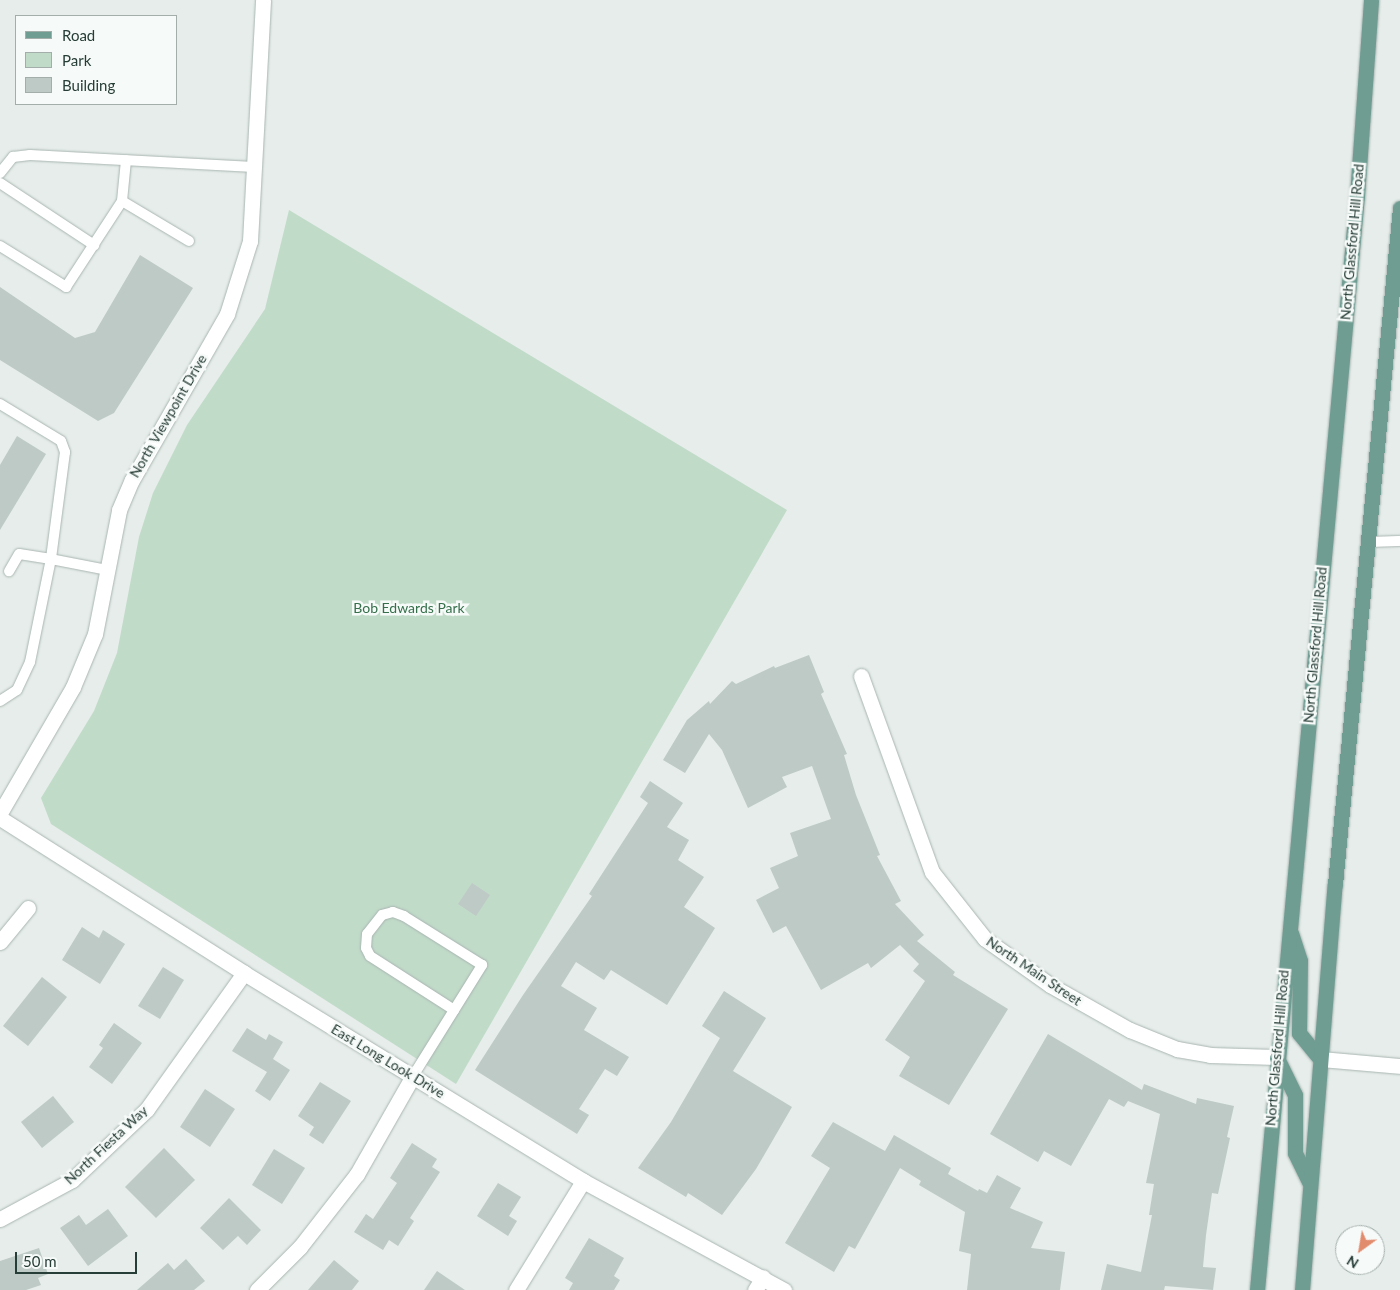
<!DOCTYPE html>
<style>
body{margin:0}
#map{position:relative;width:1400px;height:1290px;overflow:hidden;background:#e6edea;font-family:Lato,sans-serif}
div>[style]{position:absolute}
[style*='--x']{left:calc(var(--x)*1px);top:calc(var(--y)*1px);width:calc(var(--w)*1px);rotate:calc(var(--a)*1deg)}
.green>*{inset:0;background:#c1dbc9}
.building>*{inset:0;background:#becac6}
.roads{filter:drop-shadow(0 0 1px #a9b5b1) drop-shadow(0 0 1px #a9b5b1)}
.service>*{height:10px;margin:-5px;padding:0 5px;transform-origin:5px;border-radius:5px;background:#fff}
.minor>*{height:15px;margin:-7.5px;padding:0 7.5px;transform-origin:7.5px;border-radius:7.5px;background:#fff}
.tertiary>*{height:15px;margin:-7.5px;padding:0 7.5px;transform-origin:7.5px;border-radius:7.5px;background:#fff}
.primary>*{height:15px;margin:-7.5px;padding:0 7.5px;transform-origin:7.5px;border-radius:7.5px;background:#6f9d92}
span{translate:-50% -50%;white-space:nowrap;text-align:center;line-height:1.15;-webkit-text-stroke:5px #f6faf8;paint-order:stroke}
.street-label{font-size:14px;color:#273d37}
.park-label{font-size:14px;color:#356f4c}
.legend{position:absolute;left:15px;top:15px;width:162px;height:90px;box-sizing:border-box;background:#f6faf8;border:1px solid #a3aeab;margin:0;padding:6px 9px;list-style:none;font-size:15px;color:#273d37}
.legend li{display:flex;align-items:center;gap:10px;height:25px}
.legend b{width:25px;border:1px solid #a3aeab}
.north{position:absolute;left:1335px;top:1225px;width:50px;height:50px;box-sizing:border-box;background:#f6faf8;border:1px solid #a3aeab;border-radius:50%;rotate:212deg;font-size:14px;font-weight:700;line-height:20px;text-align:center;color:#273d37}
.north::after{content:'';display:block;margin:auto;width:18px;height:22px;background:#e28c6e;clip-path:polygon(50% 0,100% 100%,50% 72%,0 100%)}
.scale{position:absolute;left:15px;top:1252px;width:122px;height:22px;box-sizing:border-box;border:2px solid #273d37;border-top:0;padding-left:6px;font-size:15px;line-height:18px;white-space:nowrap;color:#273d37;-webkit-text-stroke:4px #f6faf8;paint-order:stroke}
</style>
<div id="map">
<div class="green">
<i style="clip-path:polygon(289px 210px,787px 510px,456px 1084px,51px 824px,41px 798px,94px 711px,117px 653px,139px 537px,153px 493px,187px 425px,265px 309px)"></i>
</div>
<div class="building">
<i style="clip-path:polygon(140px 255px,193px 288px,114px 413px,98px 421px,0 360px,0 287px,75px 338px,95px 332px)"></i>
<i style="clip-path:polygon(17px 436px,46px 454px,0 530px,0 465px)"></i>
<i style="clip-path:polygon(809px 655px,824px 692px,821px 694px,847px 754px,844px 755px,856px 795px,880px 855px,877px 856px,901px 901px,895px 904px,924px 935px,917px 941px,955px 972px,953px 975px,1008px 1009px,949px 1105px,899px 1076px,910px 1057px,885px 1040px,925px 981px,913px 971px,919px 964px,900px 945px,871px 968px,868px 963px,821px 990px,786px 926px,773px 933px,756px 900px,779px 888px,770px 868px,798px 856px,790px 833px,831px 819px,812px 766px,782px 777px,787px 787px,748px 808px,722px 750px,709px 734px,685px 773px,663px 760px,687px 720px,709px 701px,710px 704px,732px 681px,736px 684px,774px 666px,775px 668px)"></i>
<i style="clip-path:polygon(650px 781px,683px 803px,667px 827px,689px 840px,678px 860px,704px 877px,684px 907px,715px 928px,667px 1005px,611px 970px,604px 980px,576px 962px,561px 986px,597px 1008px,584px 1030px,629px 1057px,617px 1076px,605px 1069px,579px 1109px,589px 1115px,577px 1134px,475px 1070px,523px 995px,592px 896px,589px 894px,648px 803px,640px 797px)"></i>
<i style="clip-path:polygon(472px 883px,490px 895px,476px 916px,458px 904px)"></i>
<i style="clip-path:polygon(82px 927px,99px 938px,103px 930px,125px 944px,100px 984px,62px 960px)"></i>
<i style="clip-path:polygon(163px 967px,184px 980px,160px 1019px,138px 1006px)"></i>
<i style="clip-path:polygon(42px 977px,67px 997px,28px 1046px,3px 1026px)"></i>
<i style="clip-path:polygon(724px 991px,766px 1018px,733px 1071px,792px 1107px,756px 1169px,722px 1215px,688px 1193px,686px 1197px,638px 1168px,671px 1122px,720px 1038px,702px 1026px)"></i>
<i style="clip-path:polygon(114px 1023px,142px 1043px,112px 1084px,89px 1067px,103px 1048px,99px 1045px)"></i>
<i style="clip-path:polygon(247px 1028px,266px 1040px,269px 1034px,283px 1042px,273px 1059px,290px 1070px,270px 1101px,255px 1091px,267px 1072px,232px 1051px)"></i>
<i style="clip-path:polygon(1048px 1034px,1142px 1090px,1144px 1084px,1196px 1104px,1197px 1098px,1234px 1106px,1227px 1137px,1230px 1138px,1218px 1194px,1212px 1193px,1206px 1235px,1203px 1267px,1216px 1268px,1213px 1290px,1165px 1286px,1164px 1290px,1101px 1290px,1107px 1264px,1141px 1272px,1152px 1215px,1149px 1215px,1154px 1184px,1146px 1183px,1160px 1114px,1128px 1101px,1124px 1107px,1109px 1099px,1071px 1166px,1044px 1151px,1038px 1162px,990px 1134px)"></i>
<i style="clip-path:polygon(320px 1082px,351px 1101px,323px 1144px,309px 1135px,314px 1127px,298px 1116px)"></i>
<i style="clip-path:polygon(205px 1089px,235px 1109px,210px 1147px,180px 1127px)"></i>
<i style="clip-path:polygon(53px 1096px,74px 1122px,42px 1148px,21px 1122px)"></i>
<i style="clip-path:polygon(833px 1122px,885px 1151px,894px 1135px,951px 1168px,948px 1174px,978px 1191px,979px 1189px,987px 1193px,997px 1175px,1021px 1188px,1010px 1208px,1043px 1222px,1031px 1248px,1065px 1252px,1060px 1290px,967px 1290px,971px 1254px,959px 1251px,965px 1212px,919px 1185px,921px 1181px,900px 1168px,855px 1249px,849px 1246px,834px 1272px,785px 1243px,830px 1168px,811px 1156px)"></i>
<i style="clip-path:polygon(412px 1143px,437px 1159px,432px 1167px,440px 1172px,410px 1218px,414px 1221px,398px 1246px,389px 1240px,383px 1250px,354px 1232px,366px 1214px,373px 1219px,397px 1183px,390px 1178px)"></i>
<i style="clip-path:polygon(164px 1148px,195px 1180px,156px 1218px,125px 1187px)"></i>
<i style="clip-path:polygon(274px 1149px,305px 1168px,282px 1204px,252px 1185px)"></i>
<i style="clip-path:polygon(498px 1183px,521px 1197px,509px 1216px,517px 1221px,508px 1236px,477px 1216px)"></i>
<i style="clip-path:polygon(229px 1198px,261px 1230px,247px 1245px,238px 1236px,223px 1250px,200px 1228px)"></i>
<i style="clip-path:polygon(108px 1209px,128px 1236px,88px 1266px,60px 1228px,79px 1215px,86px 1225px)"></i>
<i style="clip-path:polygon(589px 1238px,624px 1258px,614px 1276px,620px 1280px,614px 1290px,569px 1290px,573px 1283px,565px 1278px)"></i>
<i style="clip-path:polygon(39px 1248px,48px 1274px,38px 1278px,41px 1285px,26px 1290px,0 1290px,0 1261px)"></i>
<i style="clip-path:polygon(186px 1259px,205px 1281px,194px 1290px,137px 1290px,168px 1263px,174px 1270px)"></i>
<i style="clip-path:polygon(334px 1260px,359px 1281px,352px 1290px,308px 1290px)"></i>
<i style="clip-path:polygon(437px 1271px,465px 1290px,424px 1290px)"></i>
</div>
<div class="roads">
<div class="service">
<i style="--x:0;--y:173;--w:21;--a:-51"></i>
<i style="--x:13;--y:157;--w:17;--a:-7"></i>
<i style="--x:30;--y:155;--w:224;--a:3.1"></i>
<i style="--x:0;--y:183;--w:113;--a:33.4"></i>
<i style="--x:122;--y:201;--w:78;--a:30.8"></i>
<i style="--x:0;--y:246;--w:78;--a:31.8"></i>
<i style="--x:66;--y:287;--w:103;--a:-56.9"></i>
<i style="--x:122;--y:201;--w:41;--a:-84.4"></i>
<i style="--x:0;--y:404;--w:71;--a:31.2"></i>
<i style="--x:61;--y:441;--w:12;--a:70"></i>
<i style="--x:65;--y:452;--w:108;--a:97.5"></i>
<i style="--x:51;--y:559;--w:32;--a:-171"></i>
<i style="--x:19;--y:554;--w:20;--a:120"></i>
<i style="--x:1368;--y:542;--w:32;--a:-2"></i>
<i style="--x:0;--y:701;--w:20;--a:-33"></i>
<i style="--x:17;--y:690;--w:31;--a:-65"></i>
<i style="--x:30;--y:662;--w:105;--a:-78.5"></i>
<i style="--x:51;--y:559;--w:57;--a:11.1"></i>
<i style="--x:413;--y:1076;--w:131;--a:-58.1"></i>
<i style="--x:482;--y:965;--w:92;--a:-147.9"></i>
<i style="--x:404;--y:916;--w:12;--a:-160"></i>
<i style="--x:393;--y:912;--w:11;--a:165"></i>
<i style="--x:382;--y:915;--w:24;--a:128"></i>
<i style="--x:367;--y:934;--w:14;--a:94"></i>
<i style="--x:366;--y:948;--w:9;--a:63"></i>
<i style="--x:370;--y:956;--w:100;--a:32.7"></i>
</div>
<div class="minor">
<i style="--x:861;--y:676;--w:208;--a:70.1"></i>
<i style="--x:932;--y:872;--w:85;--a:51.7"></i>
<i style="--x:985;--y:939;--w:80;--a:35.3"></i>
<i style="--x:1050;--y:985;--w:92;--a:29.4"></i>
<i style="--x:1130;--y:1030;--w:51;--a:22"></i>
<i style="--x:1177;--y:1049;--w:34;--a:10"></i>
<i style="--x:1210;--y:1055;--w:66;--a:1.7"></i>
<i style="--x:0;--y:942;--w:44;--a:-50.5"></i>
<i style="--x:1320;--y:1059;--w:80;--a:5"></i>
<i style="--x:0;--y:1219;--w:82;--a:-28.4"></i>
<i style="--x:72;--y:1180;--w:103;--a:-43.4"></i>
<i style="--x:147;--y:1109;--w:167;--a:-54.5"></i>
<i style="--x:257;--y:1290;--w:61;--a:-45"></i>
<i style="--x:300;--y:1247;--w:93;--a:-52"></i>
<i style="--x:357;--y:1174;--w:113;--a:-60.3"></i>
<i style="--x:516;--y:1290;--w:128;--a:-58.4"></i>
<i style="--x:755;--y:1290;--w:15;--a:-58"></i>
</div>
<div class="tertiary">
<i style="--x:0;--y:813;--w:146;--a:-59.9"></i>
<i style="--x:73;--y:687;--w:57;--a:-67.5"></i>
<i style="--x:95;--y:634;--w:126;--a:-79"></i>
<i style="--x:119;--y:510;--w:33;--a:-67"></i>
<i style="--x:132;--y:480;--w:191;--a:-60.2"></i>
<i style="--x:227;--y:314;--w:77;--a:-72.5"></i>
<i style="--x:250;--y:241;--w:241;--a:-86.9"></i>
<i style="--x:0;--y:818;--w:289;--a:32.4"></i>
<i style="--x:244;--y:973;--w:398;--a:31.5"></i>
<i style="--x:583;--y:1181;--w:229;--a:28.5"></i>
</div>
<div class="primary">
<i style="--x:1291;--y:933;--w:29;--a:72"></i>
<i style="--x:1300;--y:961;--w:72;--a:90.8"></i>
<i style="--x:1299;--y:1033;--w:33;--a:51"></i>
<i style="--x:1277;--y:1058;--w:41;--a:64.1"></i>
<i style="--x:1295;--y:1095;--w:58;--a:90"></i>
<i style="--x:1295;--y:1153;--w:32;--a:64"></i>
<i style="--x:1257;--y:1290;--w:1099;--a:-84.78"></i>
<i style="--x:1357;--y:196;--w:196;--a:-85.9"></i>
<i style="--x:1302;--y:1290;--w:407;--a:-85.4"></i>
<i style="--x:1335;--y:884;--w:679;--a:-84.51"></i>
</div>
</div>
<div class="street-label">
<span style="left:1352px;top:242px;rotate:-85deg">North Glassford Hill Road</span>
<span style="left:168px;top:416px;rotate:-60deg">North Viewpoint Drive</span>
<span style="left:1315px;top:645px;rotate:-85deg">North Glassford Hill Road</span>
<span style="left:1034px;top:971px;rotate:34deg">North Main Street</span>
<span style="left:1277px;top:1048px;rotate:-85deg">North Glassford Hill Road</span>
<span style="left:388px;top:1061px;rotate:31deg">East Long Look Drive</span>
<span style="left:106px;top:1145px;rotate:-43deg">North Fiesta Way</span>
</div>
<div class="park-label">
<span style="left:409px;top:608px">Bob Edwards Park</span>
</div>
<ul class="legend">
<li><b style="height:6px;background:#6f9d92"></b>Road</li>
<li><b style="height:14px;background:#c1dbc9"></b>Park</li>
<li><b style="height:14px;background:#becac6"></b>Building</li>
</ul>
<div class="north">N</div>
<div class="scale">50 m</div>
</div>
